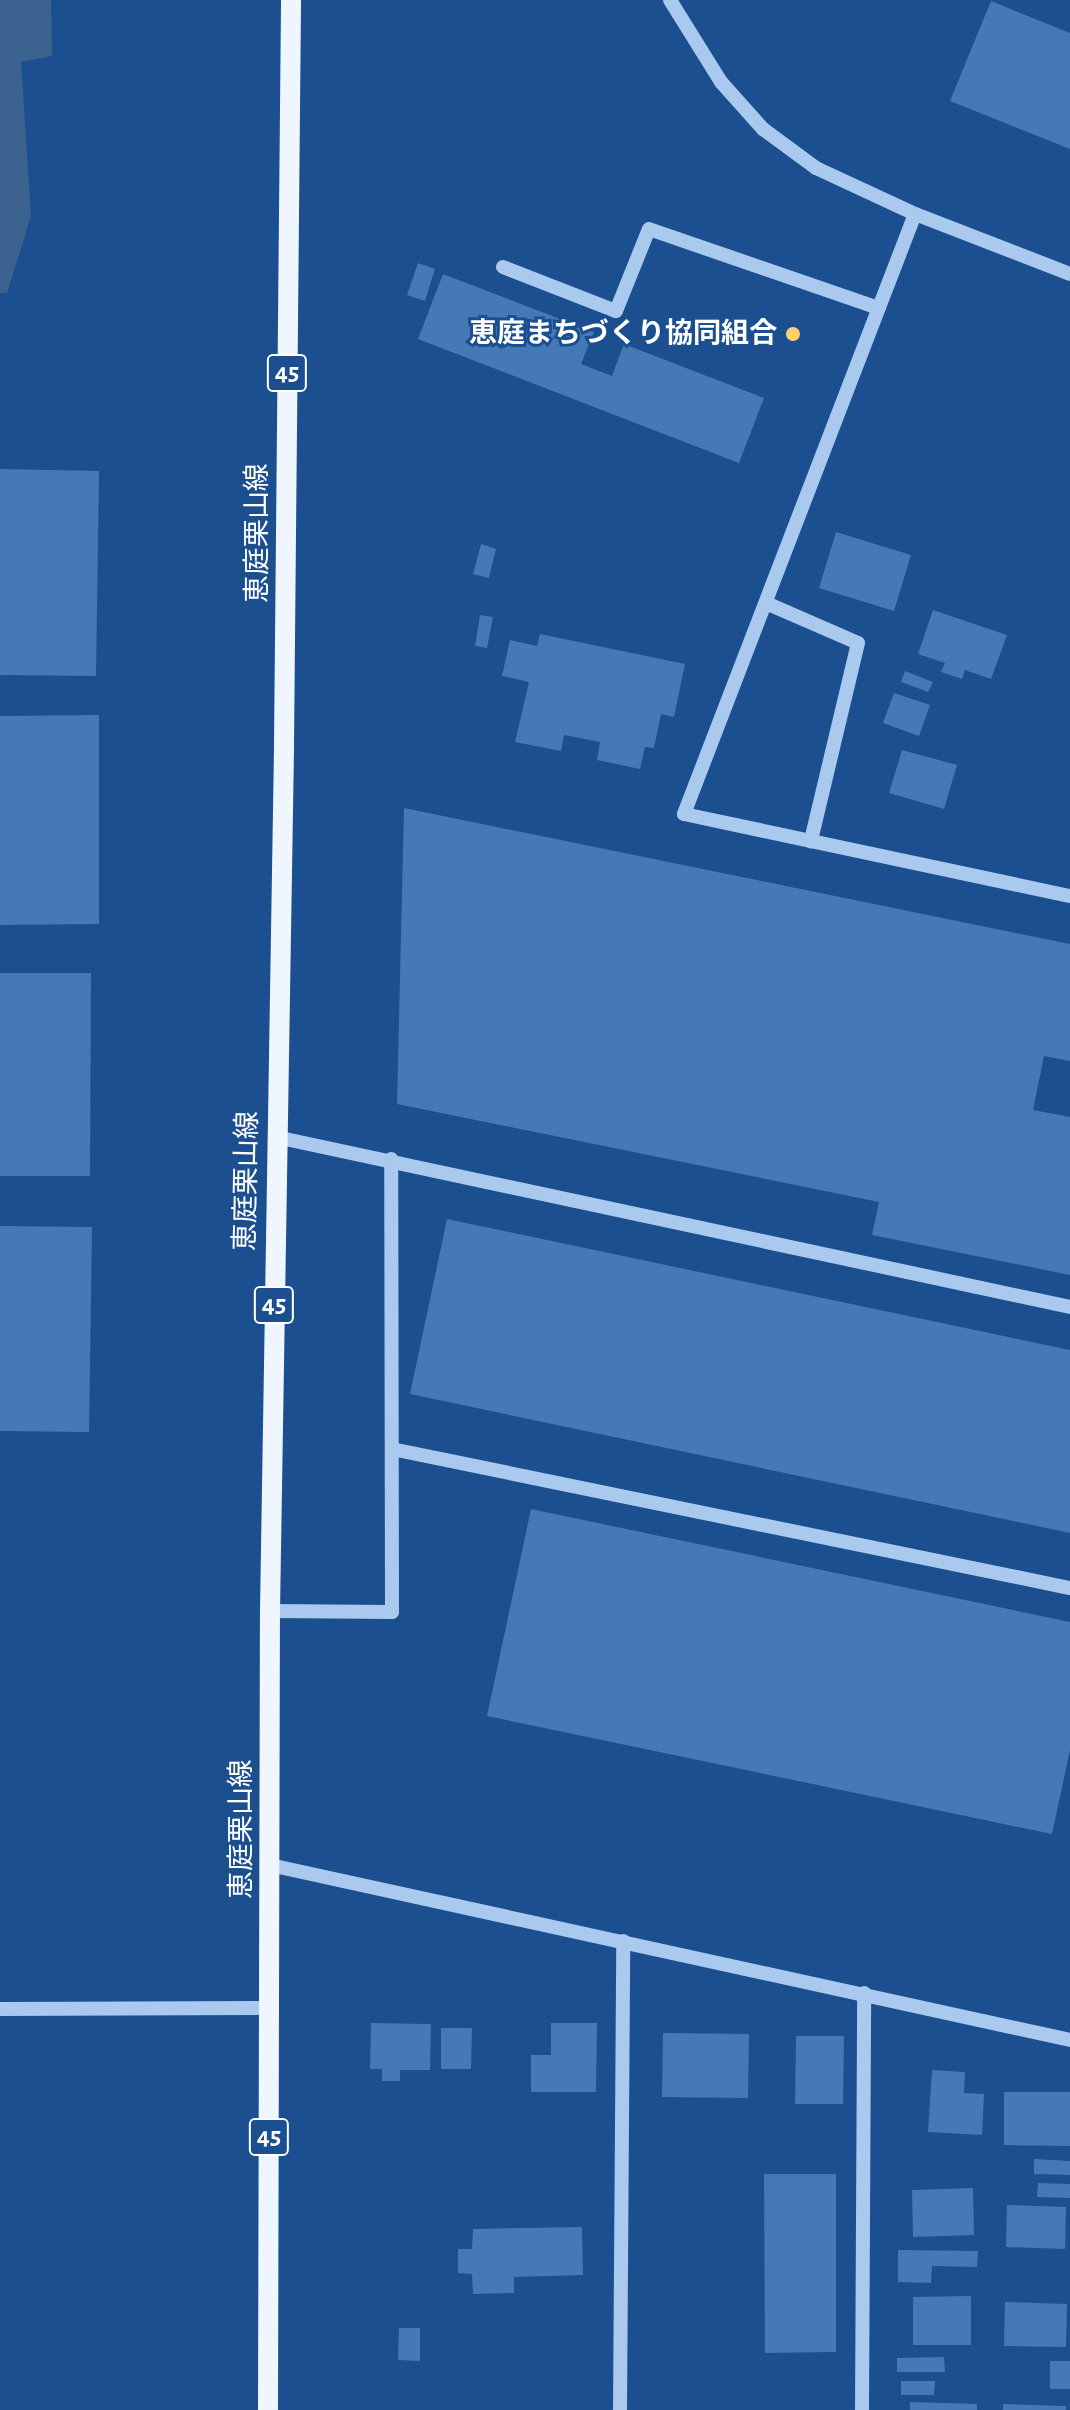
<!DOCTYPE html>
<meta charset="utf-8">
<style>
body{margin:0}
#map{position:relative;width:1070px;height:2410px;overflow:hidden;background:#1b4f8f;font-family:"Alegreya Sans","Noto Sans JP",sans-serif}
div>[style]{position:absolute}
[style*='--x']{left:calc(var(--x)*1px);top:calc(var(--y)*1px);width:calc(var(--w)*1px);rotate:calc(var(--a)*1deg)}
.water>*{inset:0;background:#3c6290}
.building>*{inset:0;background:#4478b7}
.minor>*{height:14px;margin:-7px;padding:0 7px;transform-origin:7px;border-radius:7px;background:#a9c9ee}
.major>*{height:20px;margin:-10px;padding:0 10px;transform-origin:10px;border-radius:10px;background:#f0f6ff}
.dots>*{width:22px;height:22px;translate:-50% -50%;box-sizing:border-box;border:4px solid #1b4f8f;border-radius:50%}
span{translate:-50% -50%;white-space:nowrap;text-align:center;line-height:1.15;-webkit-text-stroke:6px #1b4f8f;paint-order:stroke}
.shield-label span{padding:2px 6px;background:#1b4f8f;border:2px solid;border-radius:6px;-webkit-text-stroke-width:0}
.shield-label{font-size:26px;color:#fff;font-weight:700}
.poi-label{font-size:28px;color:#fff;font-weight:700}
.right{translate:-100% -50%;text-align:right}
.street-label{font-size:28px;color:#fff}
</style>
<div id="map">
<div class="water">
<i style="clip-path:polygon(0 0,51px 0,52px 56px,21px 62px,31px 216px,7px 293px,0 293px)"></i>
</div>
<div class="building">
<i style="clip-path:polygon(991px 1px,1070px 33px,1070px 149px,950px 101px)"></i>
<i style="clip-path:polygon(418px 263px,435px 269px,425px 301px,407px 295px)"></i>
<i style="clip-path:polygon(443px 274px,594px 332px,581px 364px,612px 376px,624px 344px,764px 398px,739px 463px,418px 339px)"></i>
<i style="clip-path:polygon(0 469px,99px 471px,96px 676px,0 675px)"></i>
<i style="clip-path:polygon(836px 532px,911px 555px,894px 611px,819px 588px)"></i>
<i style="clip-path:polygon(481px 544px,496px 549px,489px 578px,473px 574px)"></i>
<i style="clip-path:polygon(933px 610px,1007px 635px,991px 679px,965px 670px,962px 679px,941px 672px,945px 663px,918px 654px)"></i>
<i style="clip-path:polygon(480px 615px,493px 617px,487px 648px,475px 646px)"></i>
<i style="clip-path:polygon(540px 634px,685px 664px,674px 717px,661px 714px,654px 748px,645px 747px,640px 769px,597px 760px,600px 742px,564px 735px,561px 751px,515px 742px,529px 682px,502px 676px,510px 640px,537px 646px)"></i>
<i style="clip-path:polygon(905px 671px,933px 682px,928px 692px,901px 682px)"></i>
<i style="clip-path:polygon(894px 693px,930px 705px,919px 736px,883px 723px)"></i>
<i style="clip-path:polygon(99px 715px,99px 924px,0 925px,0 716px)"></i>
<i style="clip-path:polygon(902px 750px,957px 765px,944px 809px,889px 793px)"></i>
<i style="clip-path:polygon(404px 808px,1070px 944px,1070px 1061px,1044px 1056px,1033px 1110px,1070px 1117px,1070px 1275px,872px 1235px,879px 1202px,397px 1104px)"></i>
<i style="clip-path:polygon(0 973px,91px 973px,90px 1176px,0 1176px)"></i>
<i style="clip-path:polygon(447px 1219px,1070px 1350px,1070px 1533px,410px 1394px)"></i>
<i style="clip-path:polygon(0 1226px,92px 1227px,89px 1432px,0 1431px)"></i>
<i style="clip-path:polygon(531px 1509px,1070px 1622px,1070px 1750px,1052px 1834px,487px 1716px)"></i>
<i style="clip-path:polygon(371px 2023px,431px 2024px,430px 2070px,400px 2070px,400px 2081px,382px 2081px,382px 2069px,370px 2069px)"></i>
<i style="clip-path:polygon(551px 2023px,597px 2023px,596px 2092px,531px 2092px,531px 2055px,551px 2055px)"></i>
<i style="clip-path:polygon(441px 2028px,472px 2028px,471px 2069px,441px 2069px)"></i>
<i style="clip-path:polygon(663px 2033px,749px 2034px,748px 2098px,662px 2097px)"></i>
<i style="clip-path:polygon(796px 2036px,844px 2036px,843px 2104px,795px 2104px)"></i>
<i style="clip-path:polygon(932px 2070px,965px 2072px,964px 2093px,984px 2094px,982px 2135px,928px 2132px)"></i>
<i style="clip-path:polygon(1004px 2092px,1070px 2092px,1070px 2146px,1004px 2145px)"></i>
<i style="clip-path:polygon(1034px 2159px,1070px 2161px,1070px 2175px,1034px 2174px)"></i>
<i style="clip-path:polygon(764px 2174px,836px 2174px,836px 2352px,765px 2353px)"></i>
<i style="clip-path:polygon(1038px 2183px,1070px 2184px,1070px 2198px,1037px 2197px)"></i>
<i style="clip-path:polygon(973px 2188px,974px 2235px,913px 2237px,912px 2190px)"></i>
<i style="clip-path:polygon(1007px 2205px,1066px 2207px,1065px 2249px,1006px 2247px)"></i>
<i style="clip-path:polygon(582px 2227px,583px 2275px,514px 2277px,514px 2293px,473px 2294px,472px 2274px,458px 2273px,458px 2249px,472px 2249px,473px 2229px)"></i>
<i style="clip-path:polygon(898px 2250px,978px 2251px,977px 2267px,932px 2266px,931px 2283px,898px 2282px)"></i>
<i style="clip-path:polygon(971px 2296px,971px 2345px,913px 2345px,913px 2297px)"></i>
<i style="clip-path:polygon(1005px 2302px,1067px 2304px,1066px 2347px,1004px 2346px)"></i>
<i style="clip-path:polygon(399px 2328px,420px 2328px,420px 2361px,398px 2360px)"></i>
<i style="clip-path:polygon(944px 2357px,945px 2372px,897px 2372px,897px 2358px)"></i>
<i style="clip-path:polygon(1050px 2361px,1070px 2361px,1070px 2389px,1050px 2389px)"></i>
<i style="clip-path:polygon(901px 2381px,935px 2381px,934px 2395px,901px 2395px)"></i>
<i style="clip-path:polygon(910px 2402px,977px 2404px,977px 2410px,910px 2410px)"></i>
<i style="clip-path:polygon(1003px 2404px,1066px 2406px,1066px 2410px,1003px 2410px)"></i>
</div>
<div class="minor">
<i style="--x:670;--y:0;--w:97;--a:58.1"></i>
<i style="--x:721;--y:82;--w:63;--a:48.2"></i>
<i style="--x:763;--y:129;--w:66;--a:36.3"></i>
<i style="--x:816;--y:168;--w:109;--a:24.9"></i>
<i style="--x:503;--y:267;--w:121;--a:21.3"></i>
<i style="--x:616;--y:311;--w:88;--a:-68.1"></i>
<i style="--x:649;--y:229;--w:243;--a:19"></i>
<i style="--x:1070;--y:274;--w:166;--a:-158.8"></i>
<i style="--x:915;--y:214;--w:643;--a:111.06"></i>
<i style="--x:684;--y:814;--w:395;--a:12"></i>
<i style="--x:766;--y:603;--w:100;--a:23.5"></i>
<i style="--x:858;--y:643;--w:204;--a:103.4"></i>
<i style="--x:276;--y:1137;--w:812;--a:12.08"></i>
<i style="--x:392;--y:1449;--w:692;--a:11.59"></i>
<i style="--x:270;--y:1611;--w:122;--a:0.5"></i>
<i style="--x:392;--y:1612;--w:453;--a:-90.1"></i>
<i style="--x:270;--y:1865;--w:819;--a:12.34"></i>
<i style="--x:0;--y:2009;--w:269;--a:-0.2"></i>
<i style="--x:620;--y:2410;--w:469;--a:-89.6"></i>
<i style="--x:862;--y:2410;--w:417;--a:-89.7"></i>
</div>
<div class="major">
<i style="--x:268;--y:2410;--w:799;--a:-89.86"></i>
<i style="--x:270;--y:1611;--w:865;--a:-89.07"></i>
<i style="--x:284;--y:746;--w:746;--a:-89.46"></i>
</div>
<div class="dots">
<i style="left:793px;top:334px;background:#ffd166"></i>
</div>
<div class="shield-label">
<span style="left:287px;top:373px">45</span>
<span style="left:274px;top:1305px">45</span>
<span style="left:269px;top:2137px">45</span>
</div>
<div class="poi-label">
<span class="right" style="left:777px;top:334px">恵庭まちづくり協同組合</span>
</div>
<div class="street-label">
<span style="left:258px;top:533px;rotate:-90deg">恵庭栗山線</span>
<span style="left:247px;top:1181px;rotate:-89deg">恵庭栗山線</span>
<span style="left:242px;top:1829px;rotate:-90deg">恵庭栗山線</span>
</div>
</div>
